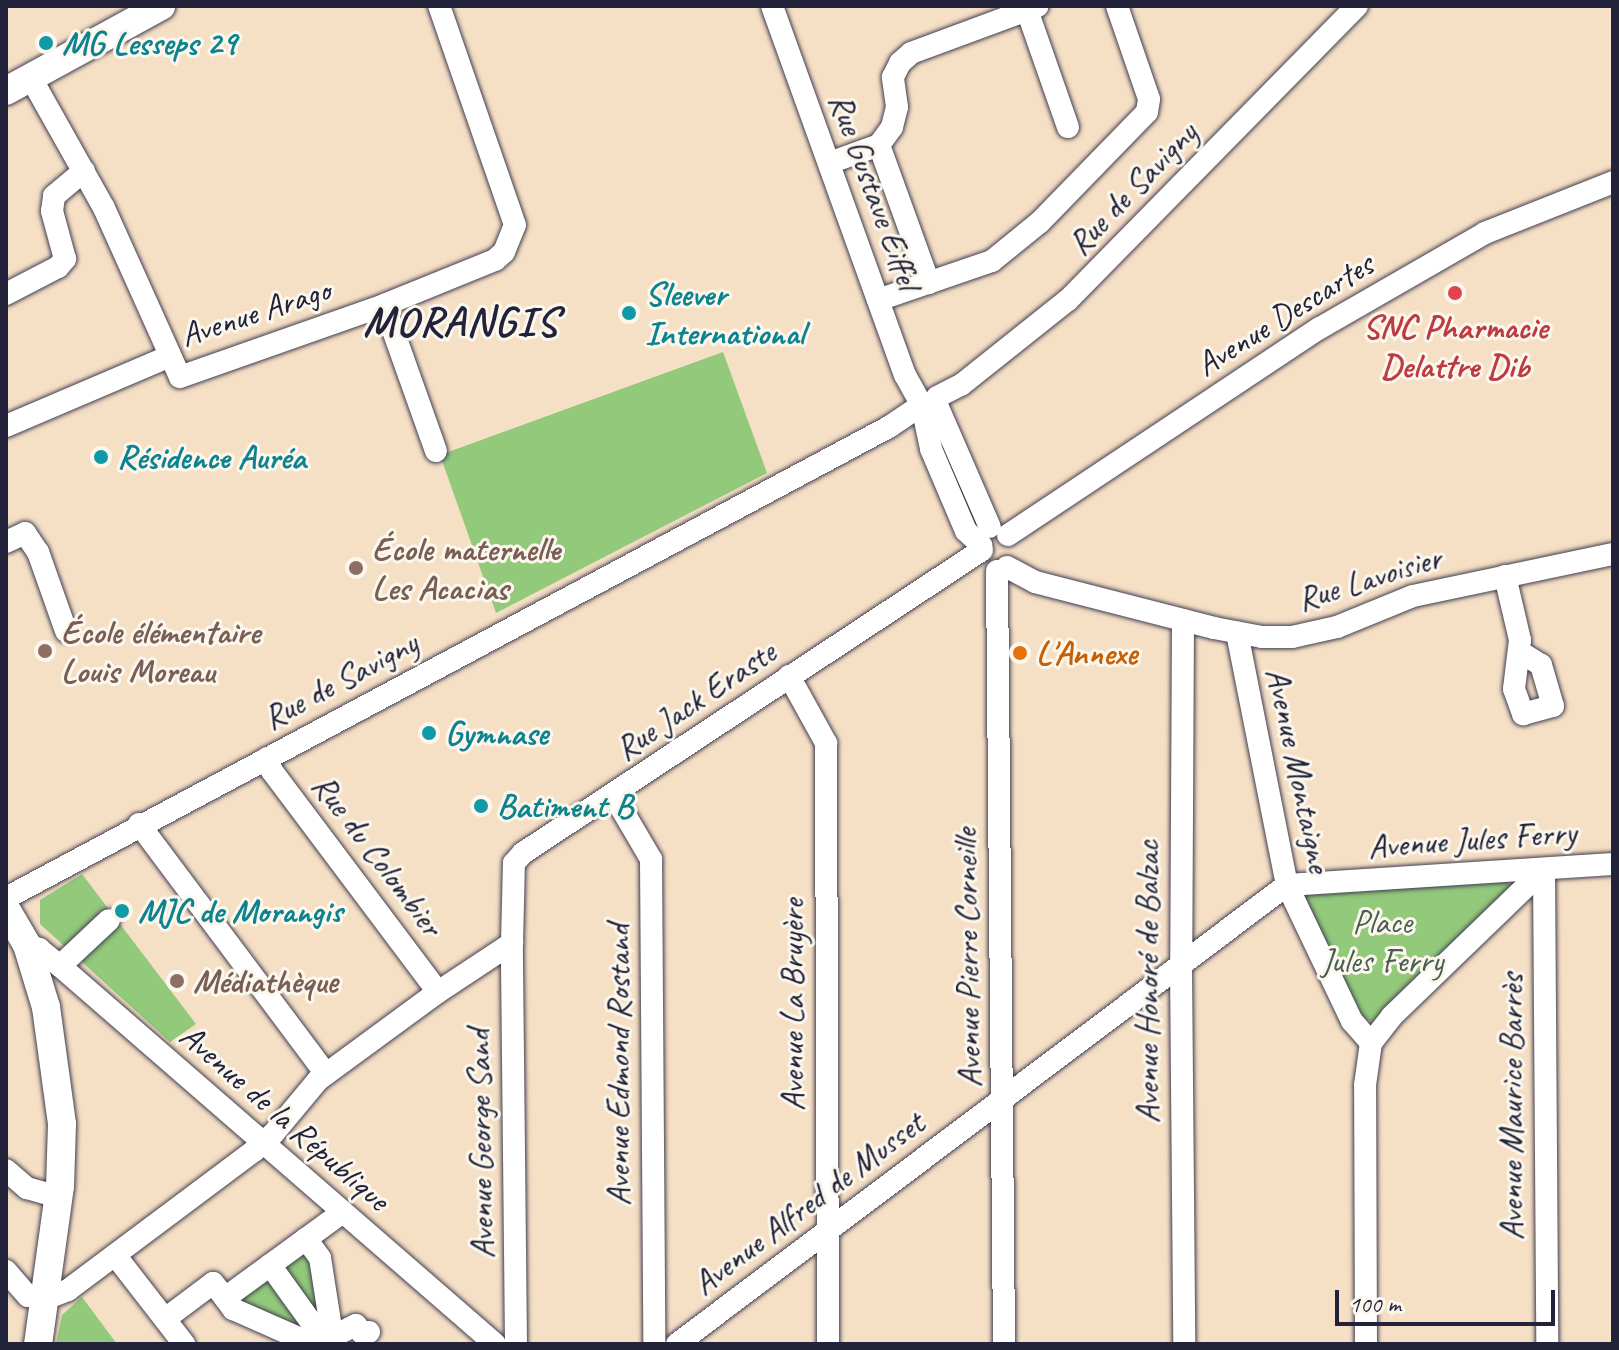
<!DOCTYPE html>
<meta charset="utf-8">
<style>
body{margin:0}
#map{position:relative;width:1619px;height:1350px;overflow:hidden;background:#f5dfc5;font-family:Caveat,sans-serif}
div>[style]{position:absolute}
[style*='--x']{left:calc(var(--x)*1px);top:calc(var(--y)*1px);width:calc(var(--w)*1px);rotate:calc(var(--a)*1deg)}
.green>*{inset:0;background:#92c97b}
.roads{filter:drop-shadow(0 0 2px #423e50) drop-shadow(0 0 2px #423e50)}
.minor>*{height:22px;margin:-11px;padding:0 11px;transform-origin:11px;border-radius:11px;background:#fff}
.major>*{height:28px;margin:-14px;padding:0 14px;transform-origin:14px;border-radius:14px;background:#fff}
.dots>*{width:22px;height:22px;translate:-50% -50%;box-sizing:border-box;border:4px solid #fbf7ec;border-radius:50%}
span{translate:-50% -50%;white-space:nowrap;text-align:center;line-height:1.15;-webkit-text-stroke:6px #fbf7ec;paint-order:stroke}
.culture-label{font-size:34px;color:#0d838f;font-weight:700}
.left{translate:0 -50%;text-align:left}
.street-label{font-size:34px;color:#22223b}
.health-label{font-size:34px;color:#be3a42;font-weight:700}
.education-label{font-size:34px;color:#785e54;font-weight:700}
.food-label{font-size:34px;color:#c56008;font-weight:700}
.park-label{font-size:34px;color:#495c51}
.district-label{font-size:42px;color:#22223b;font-weight:700;letter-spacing:2px}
.frame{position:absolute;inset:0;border:8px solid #22223b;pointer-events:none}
.scale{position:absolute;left:1335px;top:1290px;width:220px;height:36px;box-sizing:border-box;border:4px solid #22223b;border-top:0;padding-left:10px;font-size:24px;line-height:28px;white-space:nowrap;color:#22223b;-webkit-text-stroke:6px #fbf7ec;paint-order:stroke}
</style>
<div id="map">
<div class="green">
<i style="clip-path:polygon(723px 352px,767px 473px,496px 613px,440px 455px)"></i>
<i style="clip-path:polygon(82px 874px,196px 1024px,170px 1042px,40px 924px,40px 900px)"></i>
<i style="clip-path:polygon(1507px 881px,1511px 888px,1373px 1022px,1361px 1017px,1304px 900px,1307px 893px)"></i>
<i style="clip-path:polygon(304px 1244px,315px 1260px,324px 1322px,283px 1267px)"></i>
<i style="clip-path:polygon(271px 1277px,311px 1330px,245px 1309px,235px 1295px)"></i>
<i style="clip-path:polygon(82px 1297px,117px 1344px,56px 1344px,62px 1315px)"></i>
</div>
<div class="roads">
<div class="minor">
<i style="--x:772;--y:6;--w:392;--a:70.2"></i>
<i style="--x:905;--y:375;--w:25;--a:61"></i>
<i style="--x:1027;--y:10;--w:124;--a:70.7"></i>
<i style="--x:31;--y:78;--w:149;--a:60.7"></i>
<i style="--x:104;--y:208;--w:185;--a:65.8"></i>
<i style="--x:180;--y:377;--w:216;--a:-19.4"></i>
<i style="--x:384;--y:305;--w:120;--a:-22.1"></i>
<i style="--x:495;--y:260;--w:12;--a:-42"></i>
<i style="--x:504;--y:252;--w:29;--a:-68"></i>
<i style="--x:515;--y:225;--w:232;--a:-109.1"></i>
<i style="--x:879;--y:145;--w:147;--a:70.1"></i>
<i style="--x:829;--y:163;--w:53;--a:-19.8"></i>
<i style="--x:879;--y:145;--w:22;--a:-54"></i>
<i style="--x:892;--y:127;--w:21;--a:-76"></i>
<i style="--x:897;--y:107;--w:30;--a:-98"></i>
<i style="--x:893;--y:77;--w:16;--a:-63"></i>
<i style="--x:900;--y:63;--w:15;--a:-42"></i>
<i style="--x:911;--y:53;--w:135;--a:-20.3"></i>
<i style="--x:6;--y:294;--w:59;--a:-27.4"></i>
<i style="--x:58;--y:267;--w:11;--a:-49"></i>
<i style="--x:65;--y:259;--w:50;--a:-105.2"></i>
<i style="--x:52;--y:211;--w:15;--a:-82"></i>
<i style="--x:54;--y:196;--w:39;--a:-40"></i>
<i style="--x:878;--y:300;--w:120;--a:-18.9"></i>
<i style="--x:992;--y:261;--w:62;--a:-39.1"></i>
<i style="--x:1040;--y:222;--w:153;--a:-45.8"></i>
<i style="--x:1147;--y:112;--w:13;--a:-81"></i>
<i style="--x:1149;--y:99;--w:98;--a:-109"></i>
<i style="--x:384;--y:305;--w:155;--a:70.4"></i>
<i style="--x:937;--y:397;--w:27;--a:-27"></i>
<i style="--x:961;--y:385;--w:137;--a:-38.5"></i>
<i style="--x:1068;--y:300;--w:412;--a:-45.5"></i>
<i style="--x:936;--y:403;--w:135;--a:66.5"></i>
<i style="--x:923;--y:411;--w:39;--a:78"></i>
<i style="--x:931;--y:449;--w:89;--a:66.9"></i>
<i style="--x:966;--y:531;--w:21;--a:43"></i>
<i style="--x:6;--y:426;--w:178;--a:-23.1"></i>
<i style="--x:1008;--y:535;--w:374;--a:-33.6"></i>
<i style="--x:1320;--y:328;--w:190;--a:-29.9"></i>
<i style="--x:1485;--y:233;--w:138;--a:-21.7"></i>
<i style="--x:6;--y:542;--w:21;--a:-25"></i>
<i style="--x:25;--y:533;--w:23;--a:56"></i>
<i style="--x:38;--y:552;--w:84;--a:70.5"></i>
<i style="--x:1007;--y:567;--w:32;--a:28"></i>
<i style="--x:1035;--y:582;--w:185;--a:14.4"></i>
<i style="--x:1214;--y:628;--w:49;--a:10.6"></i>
<i style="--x:1262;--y:637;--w:30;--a:0"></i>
<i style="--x:1292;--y:637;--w:46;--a:-12.5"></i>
<i style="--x:1337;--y:627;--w:82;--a:-22.2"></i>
<i style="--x:1413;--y:596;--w:204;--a:-11.9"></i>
<i style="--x:997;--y:571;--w:773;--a:89.48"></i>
<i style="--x:1505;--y:576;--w:66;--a:76.8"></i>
<i style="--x:1520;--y:640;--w:49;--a:97"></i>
<i style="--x:1514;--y:689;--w:27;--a:70"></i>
<i style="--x:1523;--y:714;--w:31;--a:-15"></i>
<i style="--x:1553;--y:706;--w:43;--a:-106.3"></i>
<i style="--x:1541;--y:665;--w:25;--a:-148"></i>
<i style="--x:1183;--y:620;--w:346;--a:90.3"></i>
<i style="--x:1181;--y:966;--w:378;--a:89.5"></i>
<i style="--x:1237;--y:633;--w:257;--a:78.8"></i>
<i style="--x:1287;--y:885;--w:151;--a:64.5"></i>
<i style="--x:1352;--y:1021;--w:29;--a:49"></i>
<i style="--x:789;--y:676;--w:77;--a:61.1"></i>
<i style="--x:826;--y:743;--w:601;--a:89.81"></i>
<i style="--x:267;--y:758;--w:14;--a:69"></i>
<i style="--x:272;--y:771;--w:276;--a:53.1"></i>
<i style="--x:614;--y:796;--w:73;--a:59.6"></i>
<i style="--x:651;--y:859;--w:485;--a:89.6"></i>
<i style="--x:139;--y:824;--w:312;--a:53.2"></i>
<i style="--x:1544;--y:869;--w:475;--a:89.6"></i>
<i style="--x:6;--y:898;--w:1001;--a:-28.08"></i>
<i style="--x:889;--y:427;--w:32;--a:-34"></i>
<i style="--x:27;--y:945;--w:13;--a:18"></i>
<i style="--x:39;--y:949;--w:27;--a:39"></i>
<i style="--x:60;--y:966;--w:576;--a:40.99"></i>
<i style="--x:60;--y:966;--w:67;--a:-43.2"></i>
<i style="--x:6;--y:1170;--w:28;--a:41"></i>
<i style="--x:27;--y:1188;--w:33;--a:16"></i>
<i style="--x:115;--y:1255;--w:113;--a:52.2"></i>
<i style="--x:270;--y:1265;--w:87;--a:54.3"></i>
<i style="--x:6;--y:1271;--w:33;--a:49"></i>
<i style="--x:28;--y:1296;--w:17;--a:10"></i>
<i style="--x:45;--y:1299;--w:25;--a:-21"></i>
<i style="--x:68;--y:1290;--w:232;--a:-36.8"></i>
<i style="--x:254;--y:1151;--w:25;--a:-42"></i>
<i style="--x:273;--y:1134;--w:70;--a:-50.2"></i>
<i style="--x:318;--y:1080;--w:149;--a:-36.3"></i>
<i style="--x:438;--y:992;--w:89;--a:-33.5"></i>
<i style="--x:225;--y:1298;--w:14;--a:54"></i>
<i style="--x:233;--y:1309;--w:84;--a:23.8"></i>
<i style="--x:310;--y:1343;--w:26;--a:-36"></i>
<i style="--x:331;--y:1328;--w:71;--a:-98.9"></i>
<i style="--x:320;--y:1258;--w:24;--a:-126"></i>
<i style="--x:165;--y:1319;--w:60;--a:-36.9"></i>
<i style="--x:213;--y:1283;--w:19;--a:51"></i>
<i style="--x:225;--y:1298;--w:146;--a:-36.1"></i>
<i style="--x:331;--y:1328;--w:9;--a:54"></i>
<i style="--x:336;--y:1335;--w:22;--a:-27"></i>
<i style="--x:356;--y:1325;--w:9;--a:54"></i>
<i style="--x:361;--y:1332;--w:8;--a:0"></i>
<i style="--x:516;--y:1344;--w:401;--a:-90.6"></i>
<i style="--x:512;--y:943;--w:80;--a:-88.6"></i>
<i style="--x:514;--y:863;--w:13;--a:-48"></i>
<i style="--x:523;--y:853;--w:550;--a:-33.43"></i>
<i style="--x:677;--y:1344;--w:763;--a:-36.96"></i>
<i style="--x:1287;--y:885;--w:327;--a:-3.7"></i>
<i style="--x:1366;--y:1344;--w:259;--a:-90.2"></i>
<i style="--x:1365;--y:1085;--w:42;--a:-81.9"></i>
<i style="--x:1371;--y:1043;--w:34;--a:-52"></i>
<i style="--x:1392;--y:1016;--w:211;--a:-44"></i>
</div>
<div class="major">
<i style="--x:6;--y:91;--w:177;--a:-28.7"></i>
<i style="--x:6;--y:909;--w:42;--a:59.7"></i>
<i style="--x:27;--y:945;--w:65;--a:73"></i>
<i style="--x:46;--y:1007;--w:118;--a:82.2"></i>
<i style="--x:62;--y:1124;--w:62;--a:91.8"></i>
<i style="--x:60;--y:1186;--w:160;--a:97.9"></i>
</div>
</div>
<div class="dots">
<i style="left:46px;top:43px;background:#0f9aa8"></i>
<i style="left:1455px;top:293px;background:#e0444e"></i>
<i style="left:629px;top:313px;background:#0f9aa8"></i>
<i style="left:101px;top:457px;background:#0f9aa8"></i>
<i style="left:356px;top:568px;background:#8d6e63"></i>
<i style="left:45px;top:651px;background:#8d6e63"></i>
<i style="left:1020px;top:653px;background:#e8710a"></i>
<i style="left:429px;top:733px;background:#0f9aa8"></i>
<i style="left:481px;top:806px;background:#0f9aa8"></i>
<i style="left:122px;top:911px;background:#0f9aa8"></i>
<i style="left:177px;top:981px;background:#8d6e63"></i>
</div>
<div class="culture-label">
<span class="left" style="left:62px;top:43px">MG Lesseps 29</span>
<span class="left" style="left:645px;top:313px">Sleever<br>International</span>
<span class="left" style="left:117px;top:457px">Résidence Auréa</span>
<span class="left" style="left:445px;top:733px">Gymnase</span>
<span class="left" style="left:497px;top:806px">Batiment B</span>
<span class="left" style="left:138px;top:911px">MJC de Morangis</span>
</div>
<div class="street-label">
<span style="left:1132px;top:188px;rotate:-46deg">Rue de Savigny</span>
<span style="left:875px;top:191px;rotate:70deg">Rue Gustave Eiffel</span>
<span style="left:255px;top:312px;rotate:-18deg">Avenue Arago</span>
<span style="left:1284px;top:314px;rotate:-32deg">Avenue Descartes</span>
<span style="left:1369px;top:578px;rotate:-17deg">Rue Lavoisier</span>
<span style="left:340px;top:680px;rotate:-28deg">Rue de Savigny</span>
<span style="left:695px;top:700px;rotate:-34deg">Rue Jack Eraste</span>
<span style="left:1299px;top:770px;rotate:78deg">Avenue Montaigne</span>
<span style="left:1472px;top:839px;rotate:-4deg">Avenue Jules Ferry</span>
<span style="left:378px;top:855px;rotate:53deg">Rue du Colombier</span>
<span style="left:967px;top:958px;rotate:-91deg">Avenue Pierre Corneille</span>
<span style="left:1147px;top:982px;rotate:-90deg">Avenue Honoré de Balzac</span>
<span style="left:792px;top:1005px;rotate:-90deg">Avenue La Bruyère</span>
<span style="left:618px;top:1065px;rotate:-90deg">Avenue Edmond Rostand</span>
<span style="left:1511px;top:1107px;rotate:-90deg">Avenue Maurice Barrès</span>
<span style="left:285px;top:1117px;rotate:41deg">Avenue de la République</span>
<span style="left:480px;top:1144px;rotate:-91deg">Avenue George Sand</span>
<span style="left:808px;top:1203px;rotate:-37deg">Avenue Alfred de Musset</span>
</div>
<div class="health-label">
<span style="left:1455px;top:346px">SNC Pharmacie<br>Delattre Dib</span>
</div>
<div class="education-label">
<span class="left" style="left:372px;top:568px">École maternelle<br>Les Acacias</span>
<span class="left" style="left:61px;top:651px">École élémentaire<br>Louis Moreau</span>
<span class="left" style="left:193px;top:981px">Médiathèque</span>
</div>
<div class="food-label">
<span class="left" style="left:1036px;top:653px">L'Annexe</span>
</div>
<div class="park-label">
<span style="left:1382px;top:941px">Place<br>Jules Ferry</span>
</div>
<div class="district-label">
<span style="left:461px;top:322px">MORANGIS</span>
</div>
<div class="frame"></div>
<div class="scale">100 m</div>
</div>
